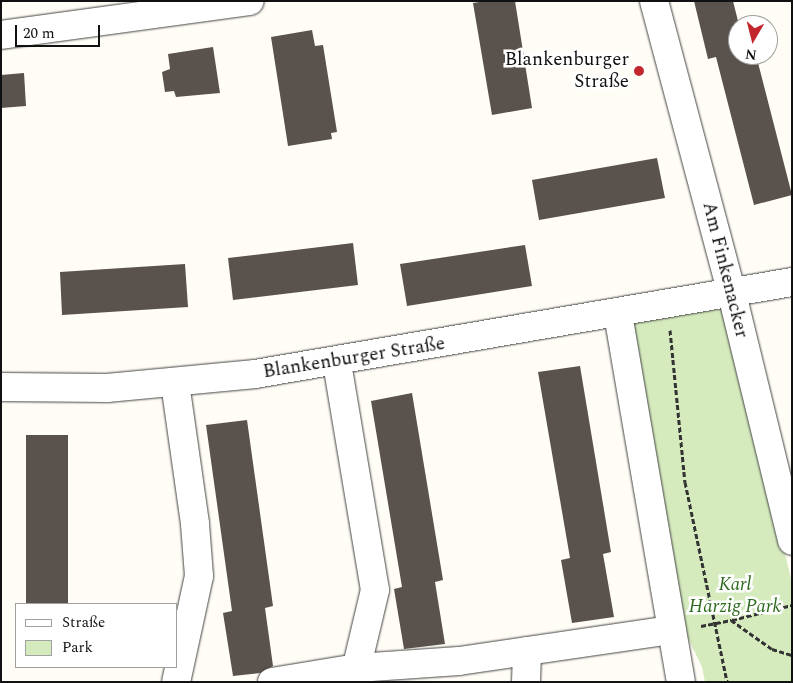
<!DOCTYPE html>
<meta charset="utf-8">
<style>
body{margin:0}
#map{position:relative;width:793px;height:683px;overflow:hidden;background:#fffdf5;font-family:Spectral,serif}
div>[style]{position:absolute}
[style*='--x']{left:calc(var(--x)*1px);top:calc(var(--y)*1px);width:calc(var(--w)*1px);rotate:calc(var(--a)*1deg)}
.green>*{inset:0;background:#d5ebbd}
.building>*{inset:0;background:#5a524d}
.path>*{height:3px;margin-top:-1.5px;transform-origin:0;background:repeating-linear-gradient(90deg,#333 0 5px,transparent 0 7.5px)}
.roads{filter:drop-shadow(0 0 1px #444) drop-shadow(0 0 1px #444)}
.minor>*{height:28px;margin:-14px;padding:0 14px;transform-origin:14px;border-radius:14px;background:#fff}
.dots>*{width:14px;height:14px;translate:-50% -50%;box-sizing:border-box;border:2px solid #fff;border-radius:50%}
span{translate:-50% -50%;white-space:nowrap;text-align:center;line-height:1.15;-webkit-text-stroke:5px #fff;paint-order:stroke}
.poi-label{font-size:19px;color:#111}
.right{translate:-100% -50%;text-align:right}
.street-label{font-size:19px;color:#111}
.park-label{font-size:19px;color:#2f6b1f;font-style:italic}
.frame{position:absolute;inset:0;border:2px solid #111;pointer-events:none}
.legend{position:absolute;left:15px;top:603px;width:162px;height:65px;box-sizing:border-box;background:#fff;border:1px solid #a0a0a0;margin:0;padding:6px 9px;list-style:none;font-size:15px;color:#111}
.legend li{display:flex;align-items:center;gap:10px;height:25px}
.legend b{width:25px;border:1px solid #a0a0a0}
.north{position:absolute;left:728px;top:15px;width:50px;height:50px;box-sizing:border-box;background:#fff;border:1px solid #a0a0a0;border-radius:50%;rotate:188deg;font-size:14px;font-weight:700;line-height:20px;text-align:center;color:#111}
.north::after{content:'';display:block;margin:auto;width:18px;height:22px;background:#c4262e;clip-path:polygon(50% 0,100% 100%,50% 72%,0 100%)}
.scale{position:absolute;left:15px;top:25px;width:85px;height:22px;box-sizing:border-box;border:2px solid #111;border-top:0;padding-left:6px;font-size:15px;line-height:18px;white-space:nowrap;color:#111;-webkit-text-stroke:4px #fff;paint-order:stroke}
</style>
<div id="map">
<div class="green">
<i style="clip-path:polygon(726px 306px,792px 583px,792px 682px,705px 682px,702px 667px,682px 626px,626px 324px)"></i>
</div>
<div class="building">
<i style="clip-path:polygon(486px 1px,515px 1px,532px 108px,492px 115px,473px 3px)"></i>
<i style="clip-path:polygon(694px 1px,733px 1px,739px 25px,738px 55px,756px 55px,792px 195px,754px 205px,716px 57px,708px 59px)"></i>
<i style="clip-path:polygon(312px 30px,315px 46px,323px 45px,337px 132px,331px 133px,332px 139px,288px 146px,271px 37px)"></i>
<i style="clip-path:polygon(213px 47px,220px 93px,176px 97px,174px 91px,165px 92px,162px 72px,170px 69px,168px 54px)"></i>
<i style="clip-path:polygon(24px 73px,26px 106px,1px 108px,1px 75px)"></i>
<i style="clip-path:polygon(657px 158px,665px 198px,539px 220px,532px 180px)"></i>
<i style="clip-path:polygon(353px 243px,358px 285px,233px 300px,228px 258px)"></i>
<i style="clip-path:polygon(525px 245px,532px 286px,407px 306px,400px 264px)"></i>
<i style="clip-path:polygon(185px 264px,188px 307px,62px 315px,60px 272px)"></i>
<i style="clip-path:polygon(580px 366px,611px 552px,603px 554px,614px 617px,572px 623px,561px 560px,570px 558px,538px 372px)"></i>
<i style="clip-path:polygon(412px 393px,443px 580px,435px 582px,445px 644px,404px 649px,394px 589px,402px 587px,371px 401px)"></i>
<i style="clip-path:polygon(247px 420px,273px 606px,265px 608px,273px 666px,260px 673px,233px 676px,223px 613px,232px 611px,206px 425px)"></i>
<i style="clip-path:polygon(26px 435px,68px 435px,68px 604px,26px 604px)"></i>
</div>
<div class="path">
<i style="--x:670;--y:330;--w:153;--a:84.4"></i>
<i style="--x:685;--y:482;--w:204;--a:78.1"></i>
<i style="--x:732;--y:620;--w:62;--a:-14"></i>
<i style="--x:701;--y:626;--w:31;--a:-11"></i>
<i style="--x:731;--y:620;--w:50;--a:35.3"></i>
<i style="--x:772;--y:649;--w:21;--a:17"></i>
</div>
<div class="roads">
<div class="minor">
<i style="--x:654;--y:1;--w:303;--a:75.1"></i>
<i style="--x:732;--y:294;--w:254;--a:76.3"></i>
<i style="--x:1;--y:35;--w:251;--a:-7.8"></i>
<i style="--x:618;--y:314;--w:373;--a:80.3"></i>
<i style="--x:337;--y:363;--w:230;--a:80.5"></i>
<i style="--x:375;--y:590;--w:95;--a:103.4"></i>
<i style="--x:175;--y:383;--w:142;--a:81.9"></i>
<i style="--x:195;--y:524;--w:52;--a:85.6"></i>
<i style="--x:199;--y:576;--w:108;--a:102.2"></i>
<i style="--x:1;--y:387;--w:106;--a:0.5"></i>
<i style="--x:107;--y:388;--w:149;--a:-5.4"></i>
<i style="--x:255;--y:374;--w:545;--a:-9.72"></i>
<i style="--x:272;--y:682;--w:86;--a:-9.4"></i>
<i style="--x:357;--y:668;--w:102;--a:-3.9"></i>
<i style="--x:459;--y:661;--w:215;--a:-8.3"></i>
<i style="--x:526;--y:682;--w:31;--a:-88"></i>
</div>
</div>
<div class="dots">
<i style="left:639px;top:71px;background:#c4262e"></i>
</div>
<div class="poi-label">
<span class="right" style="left:629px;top:71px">Blankenburger<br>Straße</span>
</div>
<div class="street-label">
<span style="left:725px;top:270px;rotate:76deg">Am Finkenacker</span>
<span style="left:354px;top:358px;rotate:-9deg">Blankenburger Straße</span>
</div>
<div class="park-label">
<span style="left:735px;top:596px">Karl<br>Harzig Park</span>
</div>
<div class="frame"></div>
<ul class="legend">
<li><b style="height:6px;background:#fff"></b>Straße</li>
<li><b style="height:14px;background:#d5ebbd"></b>Park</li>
</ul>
<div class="north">N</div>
<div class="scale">20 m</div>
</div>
